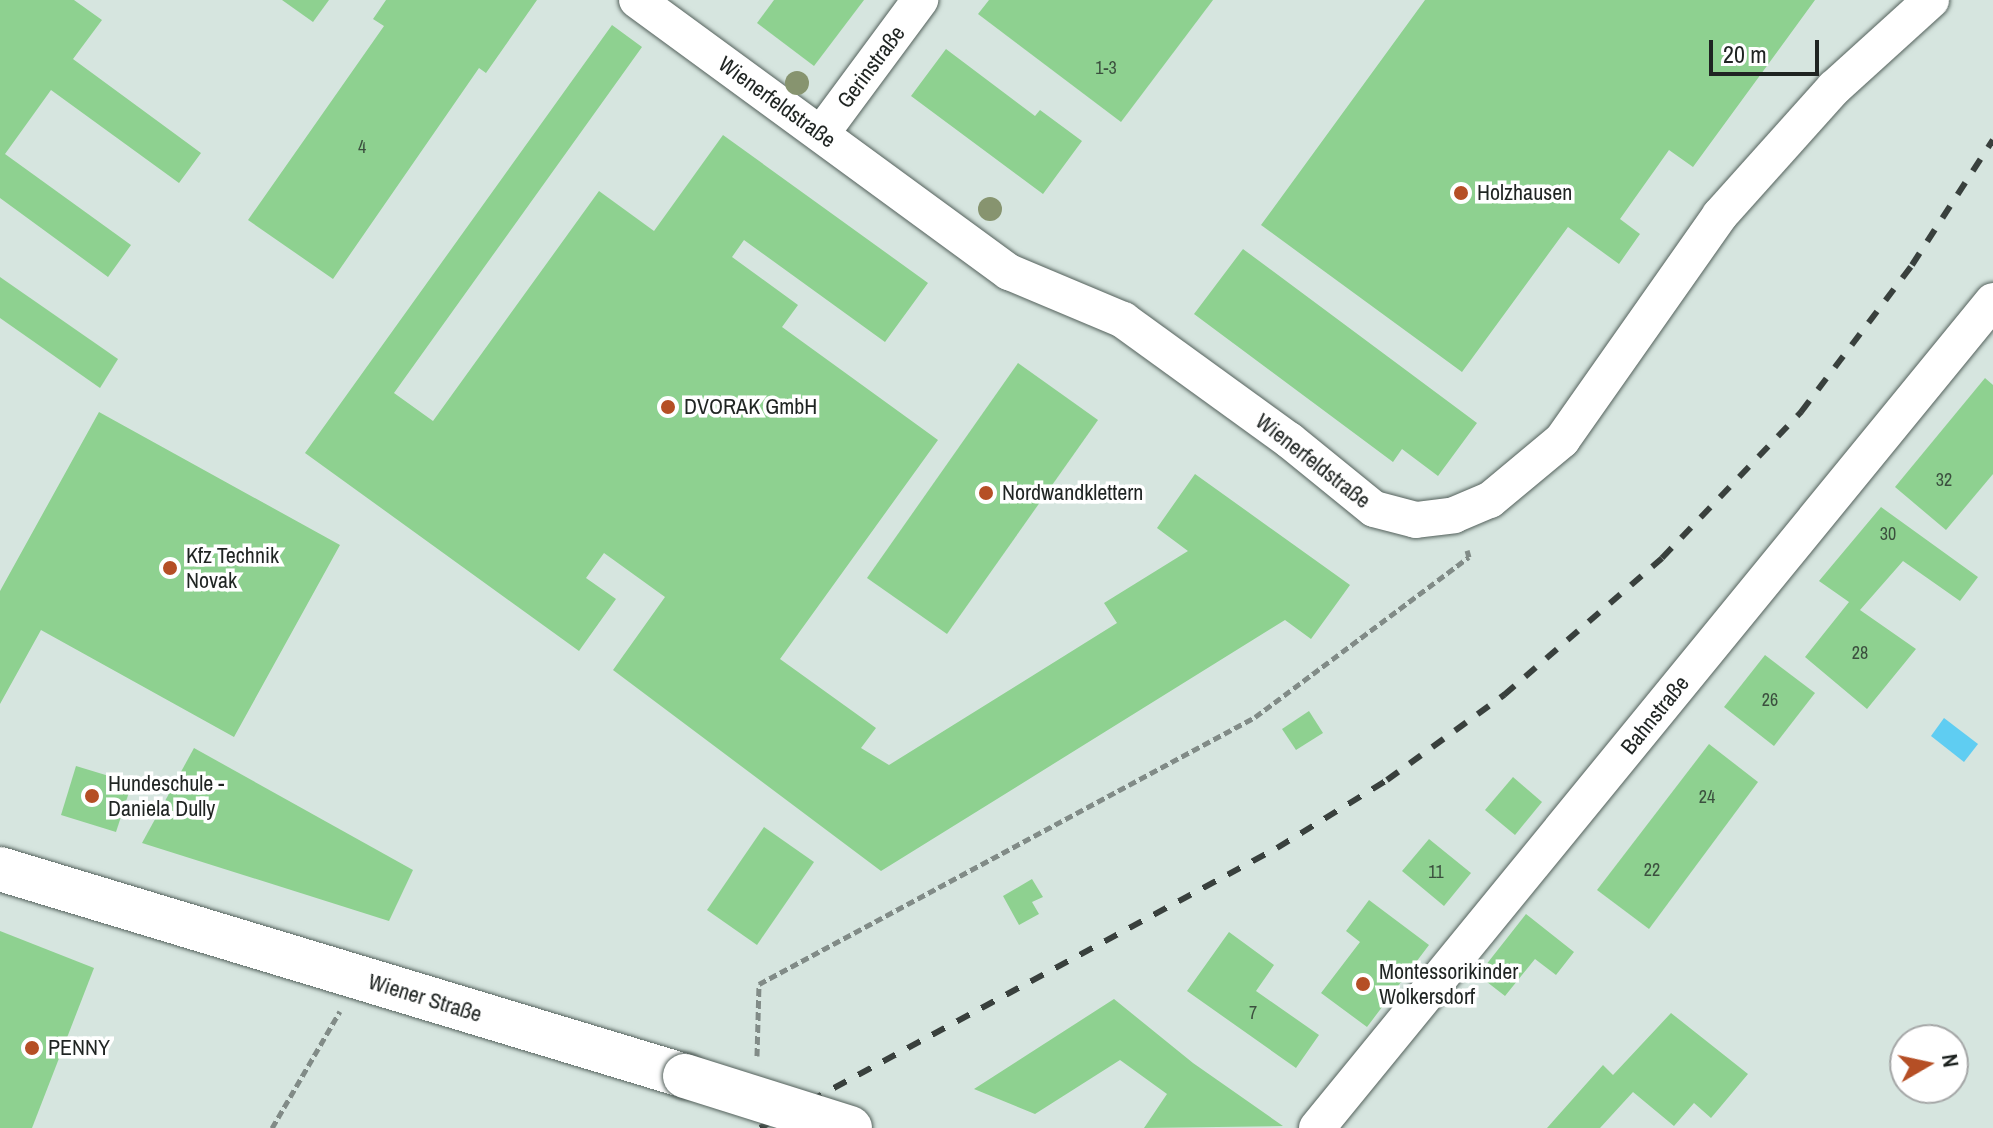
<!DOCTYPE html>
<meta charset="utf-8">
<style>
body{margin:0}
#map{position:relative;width:1993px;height:1128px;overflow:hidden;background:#d6e5df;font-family:"Archivo Narrow",sans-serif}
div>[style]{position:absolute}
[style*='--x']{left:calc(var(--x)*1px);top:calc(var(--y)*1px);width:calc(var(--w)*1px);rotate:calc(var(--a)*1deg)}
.water>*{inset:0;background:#5fcdf2}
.building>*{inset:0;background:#8ed190}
.path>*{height:5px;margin-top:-2.5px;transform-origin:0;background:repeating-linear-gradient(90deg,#818b87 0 8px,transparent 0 12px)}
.roads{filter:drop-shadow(0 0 2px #54615c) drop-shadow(0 0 2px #54615c)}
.minor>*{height:36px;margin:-18px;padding:0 18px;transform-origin:18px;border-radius:18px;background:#fff}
.primary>*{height:44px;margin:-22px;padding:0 22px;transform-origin:22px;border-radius:22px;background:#fff}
.rail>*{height:6px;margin-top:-3px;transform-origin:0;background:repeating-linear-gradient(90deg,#39403d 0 14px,transparent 0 28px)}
.bridges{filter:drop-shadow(0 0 2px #54615c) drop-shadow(0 0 2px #54615c)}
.primary-bridge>*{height:44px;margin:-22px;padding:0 22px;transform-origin:22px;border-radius:22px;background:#fff}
.trees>*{width:24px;height:24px;margin:-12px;border-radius:50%;background:#87946f}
.dots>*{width:22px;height:22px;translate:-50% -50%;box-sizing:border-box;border:4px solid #fff;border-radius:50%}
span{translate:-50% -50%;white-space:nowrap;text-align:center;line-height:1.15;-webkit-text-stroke:7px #fff;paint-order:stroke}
.number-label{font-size:18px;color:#3b4f3e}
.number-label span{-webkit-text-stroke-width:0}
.street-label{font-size:22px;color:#1f2422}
.poi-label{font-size:22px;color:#1f2422}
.left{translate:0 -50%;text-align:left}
.north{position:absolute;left:1889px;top:1024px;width:80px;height:80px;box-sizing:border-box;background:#fff;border:2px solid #a5a7a7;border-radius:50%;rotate:81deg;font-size:22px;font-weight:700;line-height:32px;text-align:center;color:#1f2422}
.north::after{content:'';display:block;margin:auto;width:28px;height:36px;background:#b54f25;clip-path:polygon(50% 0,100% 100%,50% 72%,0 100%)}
.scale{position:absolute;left:1709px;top:40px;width:110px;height:36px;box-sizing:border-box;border:4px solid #1f2422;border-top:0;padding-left:10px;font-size:24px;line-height:28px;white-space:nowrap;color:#1f2422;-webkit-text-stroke:6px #fff;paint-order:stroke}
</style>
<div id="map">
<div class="water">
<i style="clip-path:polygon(1944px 718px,1978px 744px,1964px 762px,1931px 736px)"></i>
</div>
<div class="building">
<i style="clip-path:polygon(0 0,74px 0,102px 20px,73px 59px,201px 153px,179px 183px,51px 90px,5px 154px,131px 245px,108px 277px,0 198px)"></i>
<i style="clip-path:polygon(282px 0,329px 0,313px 22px)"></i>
<i style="clip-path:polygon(386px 0,537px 0,486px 73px,479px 68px,333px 279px,248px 220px,384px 26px,373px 19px)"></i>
<i style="clip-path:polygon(774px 0,864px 0,814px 66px,757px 23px)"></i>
<i style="clip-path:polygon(989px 0,1213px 0,1121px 122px,978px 14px)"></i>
<i style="clip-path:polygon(1425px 0,1815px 0,1693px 167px,1669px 150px,1620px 219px,1640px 234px,1619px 264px,1568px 227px,1462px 372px,1261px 225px)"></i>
<i style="clip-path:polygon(612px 25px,642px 47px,394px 393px,433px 421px,599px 191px,654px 231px,723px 135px,928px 283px,885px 342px,744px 240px,732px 257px,798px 305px,782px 327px,938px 440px,780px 659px,876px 728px,861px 748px,889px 765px,1117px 623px,1104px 603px,1188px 551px,1157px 528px,1195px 474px,1350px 585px,1311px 639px,1285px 620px,881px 871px,613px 670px,665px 597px,604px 553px,586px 578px,616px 599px,579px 651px,305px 453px)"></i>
<i style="clip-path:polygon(946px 49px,1035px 116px,1040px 110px,1082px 141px,1043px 194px,911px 96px)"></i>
<i style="clip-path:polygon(1243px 249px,1477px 423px,1438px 476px,1402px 449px,1393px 462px,1194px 314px)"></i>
<i style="clip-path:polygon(0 277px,118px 359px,100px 388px,0 318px)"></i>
<i style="clip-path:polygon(1018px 363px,1098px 420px,947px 634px,867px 578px)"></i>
<i style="clip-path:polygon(1985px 378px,1993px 385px,1993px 474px,1946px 530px,1895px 487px)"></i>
<i style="clip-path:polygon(99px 412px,340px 545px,234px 737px,41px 630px,0 704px,0 591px)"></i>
<i style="clip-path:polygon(1881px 507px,1978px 577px,1960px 601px,1903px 561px,1860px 610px,1916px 649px,1867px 709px,1805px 657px,1849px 602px,1819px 581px)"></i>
<i style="clip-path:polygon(1765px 655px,1815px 693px,1774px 746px,1724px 707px)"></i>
<i style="clip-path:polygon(1309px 711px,1323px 733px,1296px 750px,1282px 729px)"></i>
<i style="clip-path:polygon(1709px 744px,1758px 782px,1649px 929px,1597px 890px)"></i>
<i style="clip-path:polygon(194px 748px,413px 870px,389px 921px,142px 843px)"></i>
<i style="clip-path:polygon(76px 766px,132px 783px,116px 832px,61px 815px)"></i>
<i style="clip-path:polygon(1513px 777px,1542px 802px,1515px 835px,1485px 810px)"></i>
<i style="clip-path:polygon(764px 827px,814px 862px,757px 945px,707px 910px)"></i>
<i style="clip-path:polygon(1429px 839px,1471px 873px,1444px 906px,1402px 871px)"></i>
<i style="clip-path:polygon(1032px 879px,1043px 897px,1032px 902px,1039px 914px,1019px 925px,1003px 896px)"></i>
<i style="clip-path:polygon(1369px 900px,1429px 945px,1367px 1027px,1321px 993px,1360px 942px,1346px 931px)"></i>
<i style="clip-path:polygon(1526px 914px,1574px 952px,1556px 975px,1535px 959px,1505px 996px,1478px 975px)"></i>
<i style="clip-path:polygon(0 931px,94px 968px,32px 1128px,0 1128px)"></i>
<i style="clip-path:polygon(1229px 932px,1274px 965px,1256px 991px,1319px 1035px,1296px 1068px,1187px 991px)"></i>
<i style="clip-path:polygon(1114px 999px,1193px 1063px,1283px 1126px,1144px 1128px,1167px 1094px,1120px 1060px,1035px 1114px,974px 1089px)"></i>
<i style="clip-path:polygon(1671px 1013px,1748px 1074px,1711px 1118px,1694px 1103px,1674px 1126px,1633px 1092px,1600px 1128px,1547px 1128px,1603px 1065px,1613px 1075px)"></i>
</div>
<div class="path">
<i style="--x:757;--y:1056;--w:72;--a:-88.4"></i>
<i style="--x:759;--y:984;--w:563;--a:-28.29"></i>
<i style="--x:1255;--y:717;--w:267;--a:-36.8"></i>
<i style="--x:1469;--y:557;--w:7;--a:-106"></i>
<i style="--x:272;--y:1128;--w:135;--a:-59.8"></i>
</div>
<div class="roads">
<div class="minor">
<i style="--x:637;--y:0;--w:461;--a:36.2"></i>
<i style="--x:1009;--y:272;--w:124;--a:22.8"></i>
<i style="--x:1123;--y:320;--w:205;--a:35.9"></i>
<i style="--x:1289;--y:440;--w:109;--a:39.1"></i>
<i style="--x:1374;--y:509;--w:43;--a:14.7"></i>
<i style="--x:1416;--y:520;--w:38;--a:-7"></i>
<i style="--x:1454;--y:515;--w:39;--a:-23"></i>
<i style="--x:1490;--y:500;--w:94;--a:-39.8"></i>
<i style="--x:1562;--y:440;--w:275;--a:-54.9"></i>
<i style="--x:1720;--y:215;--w:171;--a:-48.1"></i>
<i style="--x:1834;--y:88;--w:131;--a:-42.2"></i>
<i style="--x:821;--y:134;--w:167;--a:-53.5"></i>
<i style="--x:1317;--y:1128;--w:1068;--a:-50.74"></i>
</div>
<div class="primary">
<i style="--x:0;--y:869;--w:716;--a:16.81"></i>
</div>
</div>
<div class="rail">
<i style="--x:760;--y:1128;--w:588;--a:-28.44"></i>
<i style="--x:1277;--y:848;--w:129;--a:-31.7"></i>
<i style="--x:1387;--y:780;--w:145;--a:-36"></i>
<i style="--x:1504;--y:695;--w:209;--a:-40.9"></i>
<i style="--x:1662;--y:558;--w:202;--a:-46.4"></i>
<i style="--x:1801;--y:412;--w:184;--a:-52.9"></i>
<i style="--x:1912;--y:265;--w:149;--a:-57.1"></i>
</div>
<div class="bridges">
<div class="primary-bridge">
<i style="--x:685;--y:1076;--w:173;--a:17.5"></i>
</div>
</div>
<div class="trees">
<i style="left:797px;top:83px"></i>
<i style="left:990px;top:209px"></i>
</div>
<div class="dots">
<i style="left:1461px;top:193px;background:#b54f25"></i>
<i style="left:668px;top:407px;background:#b54f25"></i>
<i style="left:986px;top:493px;background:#b54f25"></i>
<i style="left:170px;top:568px;background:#b54f25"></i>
<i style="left:92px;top:796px;background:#b54f25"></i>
<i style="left:1363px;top:984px;background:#b54f25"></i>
<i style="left:32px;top:1048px;background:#b54f25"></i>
</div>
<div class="number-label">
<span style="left:1106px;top:68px">1-3</span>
<span style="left:362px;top:147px">4</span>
<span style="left:1944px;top:480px">32</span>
<span style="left:1888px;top:534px">30</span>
<span style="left:1860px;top:653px">28</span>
<span style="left:1770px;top:700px">26</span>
<span style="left:1707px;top:797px">24</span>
<span style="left:1652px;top:870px">22</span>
<span style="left:1436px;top:872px">11</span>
<span style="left:1253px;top:1013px">7</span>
</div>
<div class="street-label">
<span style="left:871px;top:67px;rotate:-53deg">Gerinstraße</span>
<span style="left:777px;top:102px;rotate:36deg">Wienerfeldstraße</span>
<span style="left:1313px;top:461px;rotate:38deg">Wienerfeldstraße</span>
<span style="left:1655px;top:715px;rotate:-51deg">Bahnstraße</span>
<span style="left:425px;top:998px;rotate:17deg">Wiener Straße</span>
</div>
<div class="poi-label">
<span class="left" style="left:1477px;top:193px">Holzhausen</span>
<span class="left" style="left:684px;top:407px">DVORAK GmbH</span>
<span class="left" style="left:1002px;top:493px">Nordwandklettern</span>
<span class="left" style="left:186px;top:568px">Kfz Technik<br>Novak</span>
<span class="left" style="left:108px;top:796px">Hundeschule -<br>Daniela Dully</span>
<span class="left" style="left:1379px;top:984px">Montessorikinder<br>Wolkersdorf</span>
<span class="left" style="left:48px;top:1048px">PENNY</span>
</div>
<div class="north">N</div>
<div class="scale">20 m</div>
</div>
